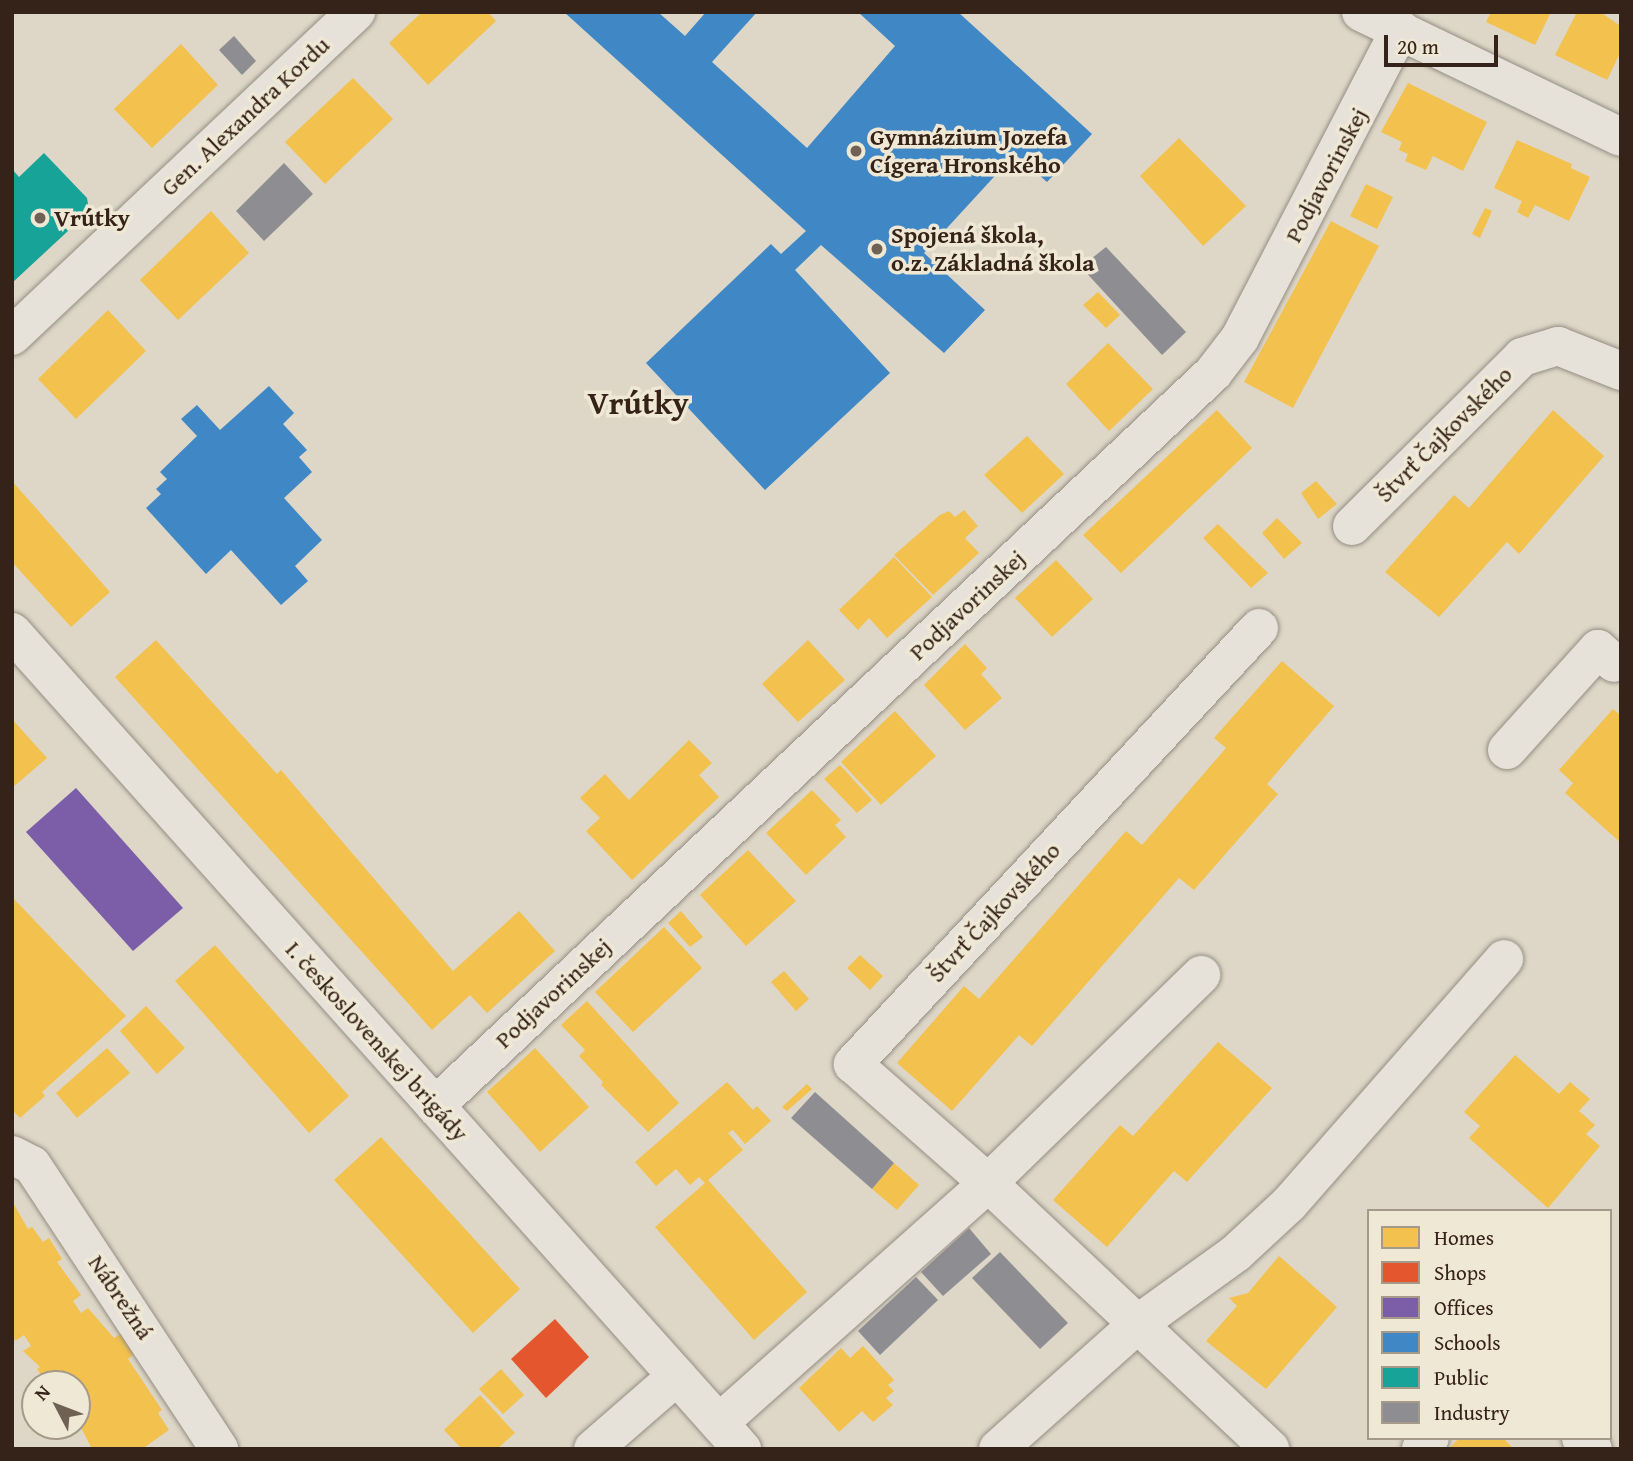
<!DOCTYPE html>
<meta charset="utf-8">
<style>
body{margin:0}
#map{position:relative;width:1633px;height:1461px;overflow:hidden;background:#ded7c7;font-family:"Gentium Book Plus",serif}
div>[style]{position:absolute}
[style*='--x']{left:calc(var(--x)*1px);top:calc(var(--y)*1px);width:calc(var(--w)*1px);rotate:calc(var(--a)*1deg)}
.homes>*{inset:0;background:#f2c14e}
.shops>*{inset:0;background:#e4572e}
.offices>*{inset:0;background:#7b5ea7}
.schools>*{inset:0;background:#3f88c5}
.public>*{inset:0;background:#17a398}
.industry>*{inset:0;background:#8d8d92}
.roads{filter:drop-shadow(0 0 2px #948d83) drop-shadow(0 0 2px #948d83)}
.minor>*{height:38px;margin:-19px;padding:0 19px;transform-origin:19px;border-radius:19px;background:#e6e2da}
.dots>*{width:19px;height:19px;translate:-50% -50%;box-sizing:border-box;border:4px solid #efe8d5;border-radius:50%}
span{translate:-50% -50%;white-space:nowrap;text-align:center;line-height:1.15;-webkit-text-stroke:7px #efe8d5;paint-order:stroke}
.street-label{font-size:24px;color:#352218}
.poi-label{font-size:24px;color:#352218;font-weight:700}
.left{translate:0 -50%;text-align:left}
.district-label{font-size:32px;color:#352218;font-weight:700}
.frame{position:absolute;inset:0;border:14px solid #352218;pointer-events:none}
.legend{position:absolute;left:1367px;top:1209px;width:245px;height:231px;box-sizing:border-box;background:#efe8d5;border:2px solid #a59989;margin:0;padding:9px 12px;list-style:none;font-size:21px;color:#352218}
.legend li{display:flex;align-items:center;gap:14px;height:35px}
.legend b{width:35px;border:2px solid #a59989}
.north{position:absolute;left:21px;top:1370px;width:70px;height:70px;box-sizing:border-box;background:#efe8d5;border:2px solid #a59989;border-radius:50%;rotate:312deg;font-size:19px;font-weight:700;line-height:28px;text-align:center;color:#352218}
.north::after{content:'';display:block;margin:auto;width:24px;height:32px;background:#706155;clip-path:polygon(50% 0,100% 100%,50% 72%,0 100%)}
.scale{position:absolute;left:1384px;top:35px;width:114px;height:32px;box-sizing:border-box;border:4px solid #352218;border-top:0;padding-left:9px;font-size:21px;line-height:24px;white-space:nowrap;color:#352218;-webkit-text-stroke:5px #efe8d5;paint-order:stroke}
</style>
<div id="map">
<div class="homes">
<i style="clip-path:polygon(422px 12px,488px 12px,496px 21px,428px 85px,389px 43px)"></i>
<i style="clip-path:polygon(1491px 12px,1551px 12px,1535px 45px,1486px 22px)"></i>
<i style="clip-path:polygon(1577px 12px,1600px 12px,1619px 25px,1621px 51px,1607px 80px,1555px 55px)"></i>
<i style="clip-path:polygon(181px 44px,218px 85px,152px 148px,114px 109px)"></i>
<i style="clip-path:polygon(353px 78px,393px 119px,325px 184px,285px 142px)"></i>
<i style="clip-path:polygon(1408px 83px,1487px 122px,1463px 171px,1433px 156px,1426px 170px,1405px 161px,1408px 154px,1399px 150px,1402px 142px,1381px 132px)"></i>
<i style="clip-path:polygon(1179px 138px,1246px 206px,1203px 246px,1140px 176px)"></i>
<i style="clip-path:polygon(1517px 140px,1572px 164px,1571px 168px,1590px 177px,1569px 221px,1535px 205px,1528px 218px,1517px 212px,1522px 201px,1494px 188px)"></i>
<i style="clip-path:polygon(1366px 184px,1393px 197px,1377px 229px,1350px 216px)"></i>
<i style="clip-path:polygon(1485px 208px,1492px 211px,1480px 238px,1472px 234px)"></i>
<i style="clip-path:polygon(211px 211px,249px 253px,178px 320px,140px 280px)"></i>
<i style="clip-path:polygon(1331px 221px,1379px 246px,1293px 408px,1244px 382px)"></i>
<i style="clip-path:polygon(1098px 292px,1120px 315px,1106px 328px,1083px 305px)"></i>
<i style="clip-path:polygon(108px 310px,146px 351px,76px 419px,38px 379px)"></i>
<i style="clip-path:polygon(1108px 343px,1153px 389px,1109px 431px,1066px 384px)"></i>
<i style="clip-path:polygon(1217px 410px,1252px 448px,1121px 573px,1083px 535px)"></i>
<i style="clip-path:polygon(1553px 410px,1604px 456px,1519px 554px,1507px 542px,1439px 617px,1385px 572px,1454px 495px,1469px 508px)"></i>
<i style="clip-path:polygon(1027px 436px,1064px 474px,1022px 513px,984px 475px)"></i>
<i style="clip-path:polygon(12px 481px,110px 592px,71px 627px,12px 562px)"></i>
<i style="clip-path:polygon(1316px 481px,1337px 504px,1318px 519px,1301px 493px)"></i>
<i style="clip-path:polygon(964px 510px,978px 526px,965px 538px,979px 553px,933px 595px,894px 555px,940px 515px,949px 511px,955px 517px)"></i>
<i style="clip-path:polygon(1277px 518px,1302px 543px,1284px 559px,1262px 533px)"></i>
<i style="clip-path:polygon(1218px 524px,1268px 573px,1251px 588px,1203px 538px)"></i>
<i style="clip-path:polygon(894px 557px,932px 597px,887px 638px,869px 618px,858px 630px,839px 610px)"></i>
<i style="clip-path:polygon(1056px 560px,1093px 599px,1052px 637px,1015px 598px)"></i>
<i style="clip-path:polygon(156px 640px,277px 774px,281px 770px,453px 971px,519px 911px,555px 951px,487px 1013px,470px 995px,432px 1030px,115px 677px)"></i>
<i style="clip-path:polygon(808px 640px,845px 680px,798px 722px,762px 684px)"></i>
<i style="clip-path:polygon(965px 644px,987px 668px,981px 674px,1002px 698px,965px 730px,924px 685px)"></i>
<i style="clip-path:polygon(1282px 661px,1334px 706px,1267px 784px,1278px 794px,1194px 890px,1179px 878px,1032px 1046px,1019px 1035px,952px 1111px,897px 1063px,964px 986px,979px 999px,1126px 831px,1142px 845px,1226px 748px,1214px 738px)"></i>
<i style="clip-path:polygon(1613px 709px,1621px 716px,1621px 843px,1565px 793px,1573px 783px,1559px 770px)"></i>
<i style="clip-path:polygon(895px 711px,936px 756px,881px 805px,841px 762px)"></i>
<i style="clip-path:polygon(12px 719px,47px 758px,12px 788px)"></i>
<i style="clip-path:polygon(689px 740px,712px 763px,699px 775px,719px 797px,632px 880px,586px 831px,600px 818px,580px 798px,605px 774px,629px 800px)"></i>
<i style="clip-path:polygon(840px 765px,872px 800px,857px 813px,824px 779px)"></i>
<i style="clip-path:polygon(812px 790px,841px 820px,835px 825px,846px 837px,806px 875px,766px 833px)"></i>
<i style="clip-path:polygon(748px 850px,796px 901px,746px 946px,700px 895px)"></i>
<i style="clip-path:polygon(12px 897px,126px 1016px,42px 1092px,45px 1096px,20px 1118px,12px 1110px)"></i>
<i style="clip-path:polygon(681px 911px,703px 937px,690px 947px,668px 923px)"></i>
<i style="clip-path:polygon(664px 927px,702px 968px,633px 1032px,595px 992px)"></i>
<i style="clip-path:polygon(215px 945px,349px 1096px,309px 1133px,175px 981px)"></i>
<i style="clip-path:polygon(860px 955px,883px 976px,870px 990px,847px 968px)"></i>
<i style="clip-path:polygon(784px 971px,809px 999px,796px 1011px,771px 982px)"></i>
<i style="clip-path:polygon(587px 1001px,679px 1103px,648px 1132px,601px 1085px,603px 1082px,579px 1056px,585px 1050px,561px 1025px)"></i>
<i style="clip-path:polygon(146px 1006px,185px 1048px,157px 1074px,120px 1031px)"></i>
<i style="clip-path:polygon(1218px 1042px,1272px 1088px,1187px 1182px,1174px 1171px,1107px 1247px,1053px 1200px,1120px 1125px,1133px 1136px)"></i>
<i style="clip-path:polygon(107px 1048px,130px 1073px,77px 1118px,56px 1093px)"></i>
<i style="clip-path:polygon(535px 1048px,589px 1107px,540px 1152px,487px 1092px)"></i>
<i style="clip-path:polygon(1515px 1055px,1559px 1094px,1570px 1082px,1590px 1099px,1579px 1111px,1595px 1125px,1586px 1134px,1600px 1146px,1548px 1208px,1469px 1138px,1480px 1126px,1464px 1112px)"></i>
<i style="clip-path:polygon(727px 1082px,753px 1110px,757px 1106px,771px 1121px,745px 1144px,733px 1130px,728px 1133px,743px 1150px,708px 1180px,807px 1292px,754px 1340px,655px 1227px,705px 1183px,699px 1177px,690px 1185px,676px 1169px,656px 1186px,635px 1162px)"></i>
<i style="clip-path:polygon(807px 1084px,812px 1089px,787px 1111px,782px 1107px)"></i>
<i style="clip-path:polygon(381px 1137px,520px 1289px,473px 1333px,334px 1180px)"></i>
<i style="clip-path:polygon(894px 1163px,919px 1185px,897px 1210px,872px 1189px)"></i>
<i style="clip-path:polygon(12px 1201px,28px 1229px,32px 1227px,43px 1242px,49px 1238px,62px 1259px,57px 1262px,81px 1295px,73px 1301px,81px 1313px,88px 1308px,114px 1338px,122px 1333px,135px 1353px,128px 1359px,162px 1410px,158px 1413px,169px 1430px,142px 1449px,92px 1449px,77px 1420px,77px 1384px,47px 1384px,37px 1369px,40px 1367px,23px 1351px,31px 1346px,24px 1335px,15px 1341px,13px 1336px)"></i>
<i style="clip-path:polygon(1279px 1256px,1337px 1307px,1266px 1389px,1206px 1341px,1237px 1306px,1229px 1298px,1248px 1293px)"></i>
<i style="clip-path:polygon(863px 1346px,894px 1380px,888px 1385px,894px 1391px,886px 1398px,893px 1405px,873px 1422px,862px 1411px,839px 1432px,799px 1388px,841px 1348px,850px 1358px)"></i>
<i style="clip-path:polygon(501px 1369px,524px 1395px,503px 1414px,479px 1389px)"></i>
<i style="clip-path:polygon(480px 1395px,515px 1433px,497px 1449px,462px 1449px,444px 1430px)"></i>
<i style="clip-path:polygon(1459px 1438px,1503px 1438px,1514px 1449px,1449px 1449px)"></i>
</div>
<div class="shops">
<i style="clip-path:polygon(555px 1319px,589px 1357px,546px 1398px,511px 1359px)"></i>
</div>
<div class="offices">
<i style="clip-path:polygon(76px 788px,183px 908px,133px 951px,26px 832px)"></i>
</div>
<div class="schools">
<i style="clip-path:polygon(564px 12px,658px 12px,685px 36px,706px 12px,757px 12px,712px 62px,807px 148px,895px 46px,858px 12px,958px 12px,1092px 134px,1047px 182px,1015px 154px,924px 253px,985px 310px,944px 353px,821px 245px,795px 270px,890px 373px,765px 490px,646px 363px,771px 244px,781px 254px,806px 231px)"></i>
<i style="clip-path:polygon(269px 386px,294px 413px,283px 424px,307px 450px,299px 457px,312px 472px,284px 498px,322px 540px,295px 566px,308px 581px,281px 605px,231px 550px,206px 574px,146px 508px,161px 494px,156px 489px,167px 479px,160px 472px,197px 436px,181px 419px,197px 405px,220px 430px)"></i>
</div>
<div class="public">
<i style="clip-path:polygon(44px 153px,87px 198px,89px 210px,84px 217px,71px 215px,62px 224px,68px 231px,12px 283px,12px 169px,19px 177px)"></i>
</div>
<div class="industry">
<i style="clip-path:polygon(234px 36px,256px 61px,242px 75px,219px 50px)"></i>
<i style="clip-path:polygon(284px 163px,313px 194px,264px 241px,236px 211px)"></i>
<i style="clip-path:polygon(1106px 247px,1186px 332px,1162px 355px,1081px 267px)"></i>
<i style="clip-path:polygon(815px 1092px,894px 1163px,872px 1189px,791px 1118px)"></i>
<i style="clip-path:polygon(969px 1228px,991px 1254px,943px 1296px,921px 1272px)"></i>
<i style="clip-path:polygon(1000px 1252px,1068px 1323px,1040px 1349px,972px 1278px)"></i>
<i style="clip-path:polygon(916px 1277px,938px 1300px,880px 1355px,858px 1331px)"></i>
</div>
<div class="roads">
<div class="minor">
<i style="--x:1361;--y:12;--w:288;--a:25.7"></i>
<i style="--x:12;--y:336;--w:473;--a:-43.3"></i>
<i style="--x:1352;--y:526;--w:240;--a:-44.8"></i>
<i style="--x:1522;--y:357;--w:38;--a:-17"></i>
<i style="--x:1558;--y:346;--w:68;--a:21.6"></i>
<i style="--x:1259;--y:628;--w:596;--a:132.96"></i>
<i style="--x:853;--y:1064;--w:180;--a:41.4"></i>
<i style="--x:988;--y:1183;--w:388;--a:43.3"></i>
<i style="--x:12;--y:632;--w:1096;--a:48.22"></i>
<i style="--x:1507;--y:750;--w:136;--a:-48"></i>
<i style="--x:1598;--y:649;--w:21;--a:41"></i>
<i style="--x:435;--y:1106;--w:1069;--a:-43.29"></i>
<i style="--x:1213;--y:373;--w:44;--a:-52.4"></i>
<i style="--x:1240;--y:338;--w:348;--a:-62.6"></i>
<i style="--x:12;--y:1155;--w:22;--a:27"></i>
<i style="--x:32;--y:1165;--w:340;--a:56.6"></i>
<i style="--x:719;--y:1423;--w:361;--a:-41.7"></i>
<i style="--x:988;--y:1183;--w:298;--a:-44.3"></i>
<i style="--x:1581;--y:1438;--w:16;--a:43"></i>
<i style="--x:593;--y:1449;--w:111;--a:-41"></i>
<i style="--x:998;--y:1449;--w:189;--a:-41.8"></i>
<i style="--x:1139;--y:1323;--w:120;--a:-35.8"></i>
<i style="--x:1236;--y:1253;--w:72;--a:-42.8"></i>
<i style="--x:1289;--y:1204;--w:326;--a:-48.7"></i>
<i style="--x:1421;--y:1449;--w:14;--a:-51"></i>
</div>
</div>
<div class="dots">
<i style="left:856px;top:151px;background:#706155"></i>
<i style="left:40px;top:218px;background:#706155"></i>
<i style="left:877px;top:249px;background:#706155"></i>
</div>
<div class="street-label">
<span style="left:245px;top:116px;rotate:-43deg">Gen. Alexandra Kordu</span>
<span style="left:1326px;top:175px;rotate:-62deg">Podjavorinskej</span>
<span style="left:1444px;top:434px;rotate:-45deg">Štvrť Čajkovského</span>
<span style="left:967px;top:605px;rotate:-43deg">Podjavorinskej</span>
<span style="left:994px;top:912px;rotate:-47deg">Štvrť Čajkovského</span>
<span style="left:553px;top:993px;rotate:-43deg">Podjavorinskej</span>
<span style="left:377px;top:1041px;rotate:48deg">I. československej brigády</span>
<span style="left:121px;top:1297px;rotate:56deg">Nábrežná</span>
</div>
<div class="poi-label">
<span class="left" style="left:870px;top:151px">Gymnázium Jozefa<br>Cígera Hronského</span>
<span class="left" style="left:54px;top:218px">Vrútky</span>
<span class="left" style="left:891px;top:249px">Spojená škola,<br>o.z. Základná škola</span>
</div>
<div class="district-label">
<span style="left:638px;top:403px">Vrútky</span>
</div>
<div class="frame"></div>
<ul class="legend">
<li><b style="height:19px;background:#f2c14e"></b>Homes</li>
<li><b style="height:19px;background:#e4572e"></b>Shops</li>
<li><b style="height:19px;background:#7b5ea7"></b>Offices</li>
<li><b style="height:19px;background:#3f88c5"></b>Schools</li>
<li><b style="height:19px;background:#17a398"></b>Public</li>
<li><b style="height:19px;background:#8d8d92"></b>Industry</li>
</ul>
<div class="north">N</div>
<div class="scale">20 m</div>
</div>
